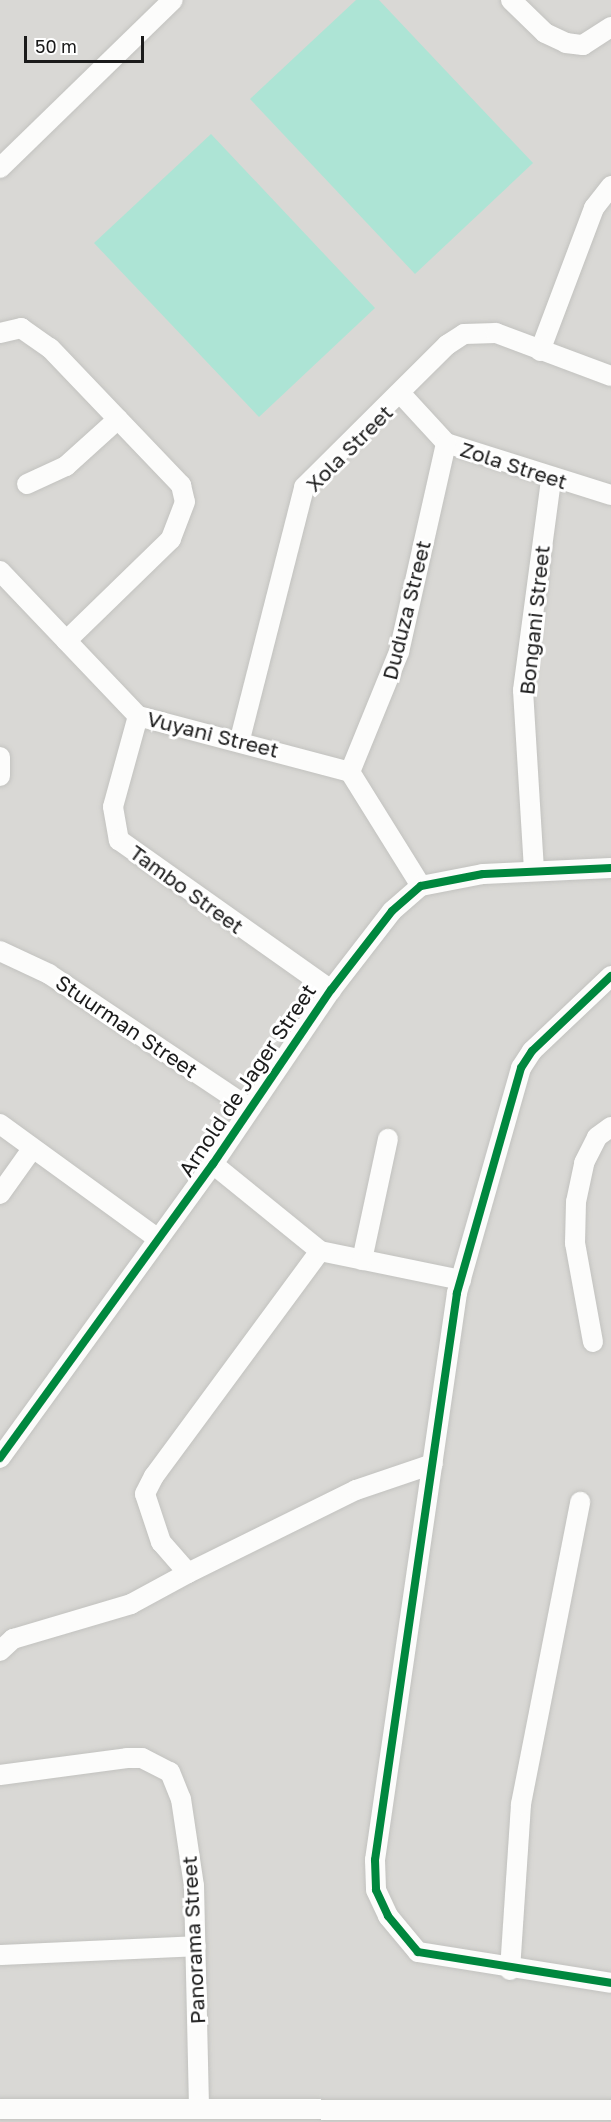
<!DOCTYPE html>
<style>
body{margin:0}
#map{position:relative;width:611px;height:2122px;overflow:hidden;background:#eae9e3;font-family:"Golos Text",sans-serif}
div>[style]{position:absolute}
[style*='--x']{left:calc(var(--x)*1px);top:calc(var(--y)*1px);width:calc(var(--w)*1px);rotate:calc(var(--a)*1deg)}
.residential>*{inset:0;background:#d9d8d5}
.pitch>*{inset:0;background:#ade4d5}
.roads{filter:drop-shadow(0 0 2px #c2c2bf) drop-shadow(0 0 2px #c2c2bf)}
.street>*{height:20px;margin:-10px;padding:0 10px;transform-origin:10px;border-radius:10px;background:#fcfcfb}
.cycleway>*{height:8px;margin:-4px;padding:0 4px;transform-origin:4px;border-radius:4px;background:#00873e}
span{translate:-50% -50%;white-space:nowrap;text-align:center;line-height:1.15;-webkit-text-stroke:6px #fff;paint-order:stroke}
.street-label{font-size:21px;color:#1b1b1b}
.scale{position:absolute;left:24px;top:36px;width:120px;height:27px;box-sizing:border-box;border:3px solid #1b1b1b;border-top:0;padding-left:8px;font-size:18px;line-height:21px;white-space:nowrap;color:#1b1b1b;-webkit-text-stroke:4px #fff;paint-order:stroke}
</style>
<div id="map">
<div class="residential">
<i style="clip-path:polygon(0 0,611px 0,611px 2122px,0 2122px)"></i>
</div>
<div class="pitch">
<i style="clip-path:polygon(356px 0,379px 0,533px 163px,415px 274px,250px 99px)"></i>
<i style="clip-path:polygon(211px 134px,375px 308px,259px 417px,94px 243px)"></i>
</div>
<div class="roads">
<div class="street">
<i style="--x:511;--y:0;--w:47;--a:44.1"></i>
<i style="--x:545;--y:33;--w:23;--a:25"></i>
<i style="--x:566;--y:43;--w:17;--a:7"></i>
<i style="--x:583;--y:45;--w:33;--a:-33"></i>
<i style="--x:0;--y:168;--w:241;--a:-44.2"></i>
<i style="--x:0;--y:333;--w:22;--a:-13"></i>
<i style="--x:21;--y:328;--w:35;--a:35"></i>
<i style="--x:50;--y:348;--w:190;--a:46.3"></i>
<i style="--x:181;--y:485;--w:17;--a:77"></i>
<i style="--x:185;--y:502;--w:40;--a:111"></i>
<i style="--x:171;--y:539;--w:146;--a:135.8"></i>
<i style="--x:540;--y:351;--w:153;--a:-69.3"></i>
<i style="--x:594;--y:208;--w:28;--a:-52"></i>
<i style="--x:401;--y:394;--w:67;--a:47.4"></i>
<i style="--x:446;--y:443;--w:173;--a:17.5"></i>
<i style="--x:27;--y:484;--w:43;--a:-24.8"></i>
<i style="--x:66;--y:466;--w:70;--a:-42.1"></i>
<i style="--x:0;--y:571;--w:200;--a:46.4"></i>
<i style="--x:138;--y:716;--w:219;--a:14.8"></i>
<i style="--x:350;--y:772;--w:134;--a:58.1"></i>
<i style="--x:138;--y:716;--w:94;--a:105.4"></i>
<i style="--x:113;--y:807;--w:34;--a:80"></i>
<i style="--x:119;--y:840;--w:260;--a:35.3"></i>
<i style="--x:240;--y:739;--w:260;--a:-75.7"></i>
<i style="--x:304;--y:487;--w:202;--a:-44.8"></i>
<i style="--x:447;--y:345;--w:20;--a:-33"></i>
<i style="--x:464;--y:334;--w:32;--a:-2"></i>
<i style="--x:496;--y:333;--w:123;--a:20.5"></i>
<i style="--x:0;--y:757;--w:19;--a:90"></i>
<i style="--x:350;--y:772;--w:130;--a:-67.8"></i>
<i style="--x:399;--y:652;--w:214;--a:-77.3"></i>
<i style="--x:534;--y:870;--w:180;--a:-93.5"></i>
<i style="--x:523;--y:690;--w:213;--a:-82.4"></i>
<i style="--x:0;--y:951;--w:54;--a:25.1"></i>
<i style="--x:49;--y:974;--w:241;--a:33.8"></i>
<i style="--x:611;--y:976;--w:109;--a:136.5"></i>
<i style="--x:532;--y:1051;--w:20;--a:123"></i>
<i style="--x:521;--y:1068;--w:234;--a:105.9"></i>
<i style="--x:457;--y:1293;--w:573;--a:98.23"></i>
<i style="--x:375;--y:1860;--w:30;--a:88"></i>
<i style="--x:376;--y:1890;--w:29;--a:65"></i>
<i style="--x:388;--y:1916;--w:47;--a:50.2"></i>
<i style="--x:418;--y:1952;--w:195;--a:9.1"></i>
<i style="--x:0;--y:1124;--w:194;--a:36"></i>
<i style="--x:213;--y:1164;--w:138;--a:39.1"></i>
<i style="--x:320;--y:1251;--w:144;--a:11.6"></i>
<i style="--x:0;--y:1194;--w:55;--a:-54.6"></i>
<i style="--x:320;--y:1251;--w:280;--a:126.4"></i>
<i style="--x:154;--y:1476;--w:20;--a:117"></i>
<i style="--x:145;--y:1494;--w:51;--a:71.6"></i>
<i style="--x:161;--y:1542;--w:41;--a:48.9"></i>
<i style="--x:188;--y:1573;--w:187;--a:-26.3"></i>
<i style="--x:356;--y:1490;--w:81;--a:-18.7"></i>
<i style="--x:362;--y:1260;--w:124;--a:-77.9"></i>
<i style="--x:593;--y:1342;--w:101;--a:-100.3"></i>
<i style="--x:575;--y:1243;--w:41;--a:-88.6"></i>
<i style="--x:576;--y:1202;--w:40;--a:-78"></i>
<i style="--x:584;--y:1163;--w:29;--a:-63"></i>
<i style="--x:597;--y:1137;--w:17;--a:-36"></i>
<i style="--x:0;--y:1458;--w:363;--a:-54.1"></i>
<i style="--x:213;--y:1164;--w:210;--a:-55.9"></i>
<i style="--x:331;--y:990;--w:100;--a:-52.3"></i>
<i style="--x:392;--y:911;--w:38;--a:-41"></i>
<i style="--x:421;--y:886;--w:63;--a:-11"></i>
<i style="--x:483;--y:874;--w:128;--a:-2.7"></i>
<i style="--x:0;--y:1651;--w:18;--a:-43"></i>
<i style="--x:13;--y:1639;--w:123;--a:-16.5"></i>
<i style="--x:131;--y:1604;--w:65;--a:-28.5"></i>
<i style="--x:0;--y:1775;--w:128;--a:-7.6"></i>
<i style="--x:127;--y:1758;--w:15;--a:0"></i>
<i style="--x:142;--y:1758;--w:31;--a:27"></i>
<i style="--x:170;--y:1772;--w:29;--a:68"></i>
<i style="--x:181;--y:1799;--w:88;--a:81.5"></i>
<i style="--x:194;--y:1886;--w:220;--a:88.7"></i>
<i style="--x:0;--y:1955;--w:196;--a:-2.6"></i>
<i style="--x:510;--y:1970;--w:166;--a:-86.2"></i>
<i style="--x:521;--y:1804;--w:308;--a:-78.9"></i>
<i style="--x:0;--y:2109;--w:611;--a:0.09"></i>
</div>
</div>
<div class="cycleway">
<i style="--x:611;--y:976;--w:109;--a:136.5"></i>
<i style="--x:532;--y:1051;--w:20;--a:123"></i>
<i style="--x:521;--y:1068;--w:234;--a:105.9"></i>
<i style="--x:457;--y:1293;--w:573;--a:98.23"></i>
<i style="--x:375;--y:1860;--w:30;--a:88"></i>
<i style="--x:376;--y:1890;--w:29;--a:65"></i>
<i style="--x:388;--y:1916;--w:47;--a:50.2"></i>
<i style="--x:418;--y:1952;--w:195;--a:9.1"></i>
<i style="--x:0;--y:1458;--w:363;--a:-54.1"></i>
<i style="--x:213;--y:1164;--w:210;--a:-55.9"></i>
<i style="--x:331;--y:990;--w:100;--a:-52.3"></i>
<i style="--x:392;--y:911;--w:38;--a:-41"></i>
<i style="--x:421;--y:886;--w:63;--a:-11"></i>
<i style="--x:483;--y:874;--w:128;--a:-2.7"></i>
</div>
<div class="street-label">
<span style="left:349px;top:448px;rotate:-45deg">Xola Street</span>
<span style="left:514px;top:465px;rotate:18deg">Zola Street</span>
<span style="left:406px;top:610px;rotate:-76deg">Duduza Street</span>
<span style="left:534px;top:620px;rotate:-84deg">Bongani Street</span>
<span style="left:213px;top:734px;rotate:14deg">Vuyani Street</span>
<span style="left:187px;top:889px;rotate:36deg">Tambo Street</span>
<span style="left:127px;top:1026px;rotate:34deg">Stuurman Street</span>
<span style="left:247px;top:1080px;rotate:-56deg">Arnold de Jager Street</span>
<span style="left:193px;top:1940px;rotate:-93deg">Panorama Street</span>
</div>
<div class="scale">50 m</div>
</div>
